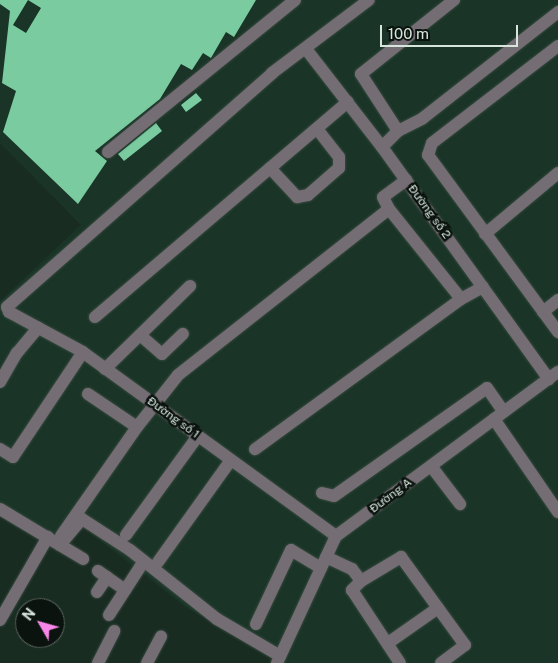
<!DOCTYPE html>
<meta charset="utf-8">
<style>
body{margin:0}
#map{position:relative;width:558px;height:663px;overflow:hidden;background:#192c22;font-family:"Public Sans",sans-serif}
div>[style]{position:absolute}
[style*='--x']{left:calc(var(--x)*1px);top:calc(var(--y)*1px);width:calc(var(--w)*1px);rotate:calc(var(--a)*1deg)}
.built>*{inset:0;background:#1a3527}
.building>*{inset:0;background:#7acba0}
.roads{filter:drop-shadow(0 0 1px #384a40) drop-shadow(0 0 1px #384a40)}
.minor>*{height:12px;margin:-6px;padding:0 6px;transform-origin:6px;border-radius:6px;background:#756d74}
span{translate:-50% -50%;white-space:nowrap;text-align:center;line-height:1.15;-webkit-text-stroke:5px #0a130e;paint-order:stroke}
.street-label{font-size:12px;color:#d8e5dd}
.north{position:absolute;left:15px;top:598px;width:50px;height:50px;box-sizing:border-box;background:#0a130e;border:1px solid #5c6761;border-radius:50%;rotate:308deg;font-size:14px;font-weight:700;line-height:20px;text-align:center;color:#d8e5dd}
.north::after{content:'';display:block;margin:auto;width:18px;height:22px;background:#f987e8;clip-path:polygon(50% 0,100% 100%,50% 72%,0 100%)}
.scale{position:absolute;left:380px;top:25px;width:138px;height:22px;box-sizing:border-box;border:2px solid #d8e5dd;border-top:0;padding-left:6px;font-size:15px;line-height:18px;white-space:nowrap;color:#d8e5dd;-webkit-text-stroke:4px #0a130e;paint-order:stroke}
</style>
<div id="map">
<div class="built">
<i style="clip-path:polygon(0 0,558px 0,558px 663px,287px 663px,188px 609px,74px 520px,59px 552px,0 514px,0 301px,81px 225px,0 143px)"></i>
</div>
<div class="building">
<i style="clip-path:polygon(evenodd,0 0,256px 0,234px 37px,226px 32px,211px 58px,203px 53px,192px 70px,181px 64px,160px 99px,95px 151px,107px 161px,78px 204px,3px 132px,16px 91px,2px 83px,10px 11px,0 4px,0 0,28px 0,41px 8px,26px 33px,13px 25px,28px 0)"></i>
<i style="clip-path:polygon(196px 93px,202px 100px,186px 112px,181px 105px)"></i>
<i style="clip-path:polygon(156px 123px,162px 131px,124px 161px,118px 154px)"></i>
</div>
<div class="roads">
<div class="minor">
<i style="--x:558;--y:46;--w:159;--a:142.4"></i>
<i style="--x:432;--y:143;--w:13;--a:108"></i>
<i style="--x:428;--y:155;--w:220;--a:53.7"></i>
<i style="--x:306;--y:49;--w:124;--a:52.2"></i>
<i style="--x:382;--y:147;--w:286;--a:54.3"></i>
<i style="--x:398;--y:131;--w:28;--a:-27"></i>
<i style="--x:423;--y:118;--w:172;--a:-38.1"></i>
<i style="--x:382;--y:147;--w:23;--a:-45"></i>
<i style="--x:398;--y:131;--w:68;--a:-123"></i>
<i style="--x:361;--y:74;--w:119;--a:-38.5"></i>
<i style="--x:108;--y:152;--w:241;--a:-39.1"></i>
<i style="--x:270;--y:168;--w:40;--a:47"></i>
<i style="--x:297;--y:197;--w:11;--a:-10"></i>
<i style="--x:308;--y:195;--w:41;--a:-41.1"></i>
<i style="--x:339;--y:168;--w:11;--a:-90"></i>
<i style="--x:339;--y:157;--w:36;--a:-128"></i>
<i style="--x:389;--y:209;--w:13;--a:-117"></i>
<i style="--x:383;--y:197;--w:29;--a:-36"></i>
<i style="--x:485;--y:234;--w:95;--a:-39.9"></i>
<i style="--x:461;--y:299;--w:25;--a:-29"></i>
<i style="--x:543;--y:312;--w:19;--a:-39"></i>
<i style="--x:95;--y:317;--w:332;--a:-40.4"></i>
<i style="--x:140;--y:335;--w:29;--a:41"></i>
<i style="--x:162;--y:354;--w:29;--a:-44"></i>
<i style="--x:105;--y:369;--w:119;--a:-44.3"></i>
<i style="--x:0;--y:382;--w:34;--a:-60"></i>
<i style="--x:17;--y:353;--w:33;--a:-50"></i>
<i style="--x:88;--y:394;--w:59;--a:34"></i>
<i style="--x:494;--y:419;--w:113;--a:55.5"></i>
<i style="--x:0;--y:449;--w:15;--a:32"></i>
<i style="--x:13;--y:457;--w:126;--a:-56.3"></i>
<i style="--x:431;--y:466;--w:48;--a:52.7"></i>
<i style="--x:322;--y:493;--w:12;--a:14"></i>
<i style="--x:334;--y:496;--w:187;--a:-35.2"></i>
<i style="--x:487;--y:388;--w:29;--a:55"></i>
<i style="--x:0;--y:509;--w:70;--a:31"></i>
<i style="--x:60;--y:545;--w:34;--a:-50"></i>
<i style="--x:82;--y:519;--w:57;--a:32.9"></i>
<i style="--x:130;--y:550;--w:111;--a:38.4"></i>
<i style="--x:217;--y:619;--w:73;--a:30.4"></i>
<i style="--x:126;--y:535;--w:122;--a:-54"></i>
<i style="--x:61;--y:536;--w:133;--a:-55.1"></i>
<i style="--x:137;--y:427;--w:66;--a:-51.7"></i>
<i style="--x:178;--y:375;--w:268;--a:-38.2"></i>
<i style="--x:389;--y:209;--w:115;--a:51.3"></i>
<i style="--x:461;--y:299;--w:255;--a:143.9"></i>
<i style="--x:336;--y:536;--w:313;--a:-144"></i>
<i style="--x:83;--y:352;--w:84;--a:-151.6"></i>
<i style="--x:9;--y:312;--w:5;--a:-112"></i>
<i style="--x:7;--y:307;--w:354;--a:-41.4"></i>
<i style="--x:272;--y:73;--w:121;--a:-37"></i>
<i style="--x:60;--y:545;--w:27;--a:31"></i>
<i style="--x:326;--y:557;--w:29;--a:25"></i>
<i style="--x:352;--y:569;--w:15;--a:53"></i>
<i style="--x:361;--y:581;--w:47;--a:-31"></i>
<i style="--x:401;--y:557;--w:109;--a:54"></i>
<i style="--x:465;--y:645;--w:30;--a:143"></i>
<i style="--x:158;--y:562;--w:125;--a:-54.4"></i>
<i style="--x:98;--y:571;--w:33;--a:35"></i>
<i style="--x:361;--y:581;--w:13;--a:135"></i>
<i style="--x:352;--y:590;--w:87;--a:56.7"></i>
<i style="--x:97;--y:592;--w:18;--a:-56"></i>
<i style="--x:109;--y:615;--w:64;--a:-57.1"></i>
<i style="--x:0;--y:620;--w:96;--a:-60"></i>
<i style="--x:256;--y:624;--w:82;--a:-64.7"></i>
<i style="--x:291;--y:550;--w:35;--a:31"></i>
<i style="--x:388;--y:643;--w:61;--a:-35"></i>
<i style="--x:98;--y:663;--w:36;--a:-63"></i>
<i style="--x:147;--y:663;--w:30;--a:-62"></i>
<i style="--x:277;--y:663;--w:140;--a:-65.1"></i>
<i style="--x:336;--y:536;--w:276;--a:-36.5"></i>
</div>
</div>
<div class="street-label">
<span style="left:429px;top:212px;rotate:54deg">Đường số 2</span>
<span style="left:173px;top:418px;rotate:36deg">Đường số 1</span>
<span style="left:391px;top:496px;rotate:-37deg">Đường A</span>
</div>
<div class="north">N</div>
<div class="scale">100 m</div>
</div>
